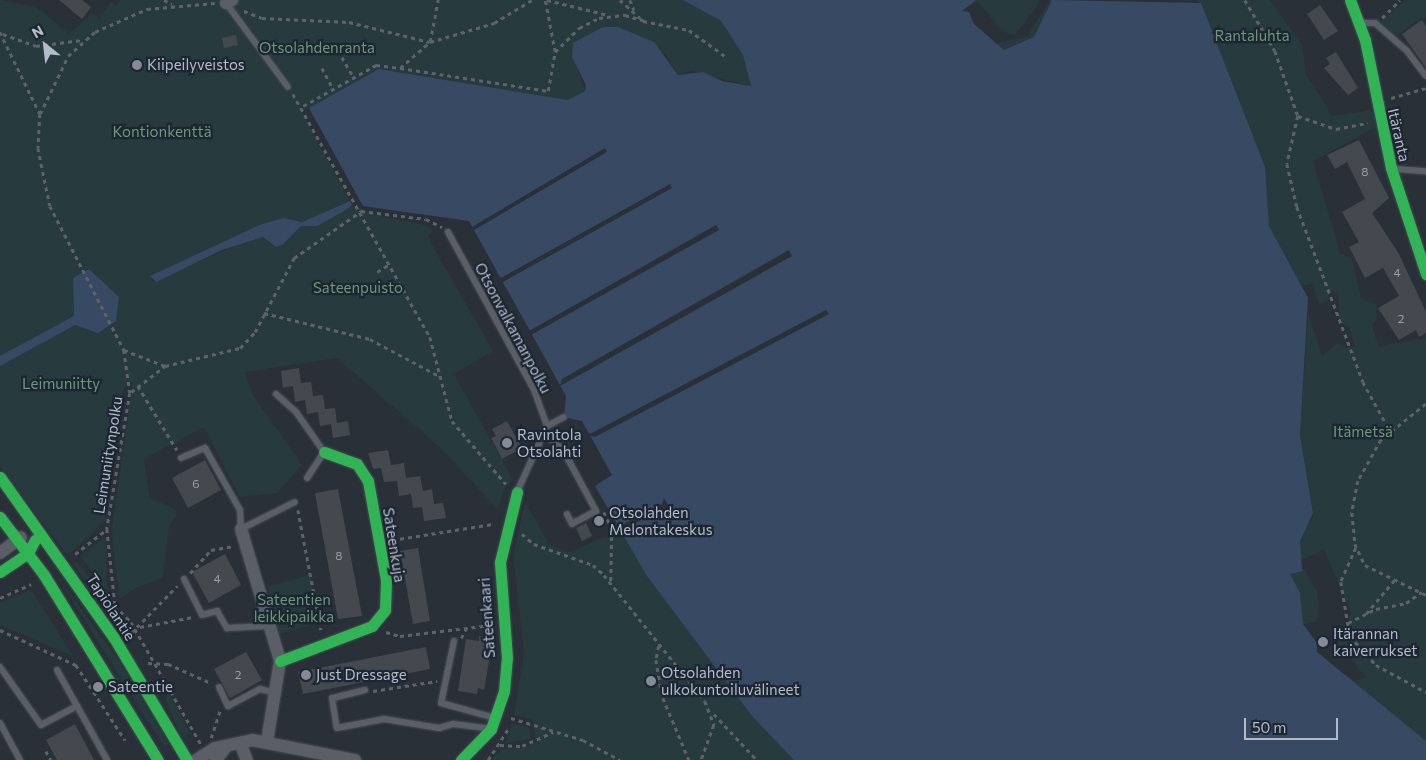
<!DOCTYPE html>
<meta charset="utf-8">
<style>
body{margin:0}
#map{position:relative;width:1426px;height:760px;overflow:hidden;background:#2a3038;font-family:Commissioner,sans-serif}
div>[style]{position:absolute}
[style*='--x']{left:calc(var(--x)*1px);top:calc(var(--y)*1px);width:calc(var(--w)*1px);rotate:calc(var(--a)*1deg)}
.green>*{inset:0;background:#273a3e}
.water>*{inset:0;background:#384963}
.pier>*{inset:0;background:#2a3038}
.building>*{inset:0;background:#444950}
.path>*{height:2.5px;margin-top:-1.25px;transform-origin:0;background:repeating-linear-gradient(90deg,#5d636a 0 4px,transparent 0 8px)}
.roads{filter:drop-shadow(0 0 1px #484c53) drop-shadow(0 0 1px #484c53)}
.lane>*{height:6px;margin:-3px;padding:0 3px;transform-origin:3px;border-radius:3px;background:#5a5e66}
.street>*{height:12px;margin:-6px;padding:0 6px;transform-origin:6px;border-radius:6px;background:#5a5e66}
.fast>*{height:11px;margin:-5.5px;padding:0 5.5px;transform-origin:5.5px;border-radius:5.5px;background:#30b455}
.dots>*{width:14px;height:14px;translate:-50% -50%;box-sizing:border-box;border:2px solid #1d2633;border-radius:50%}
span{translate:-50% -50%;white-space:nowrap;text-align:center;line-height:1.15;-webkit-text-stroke:4.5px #1d2633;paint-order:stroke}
.number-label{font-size:12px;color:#989fab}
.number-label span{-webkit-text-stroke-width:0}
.park-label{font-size:15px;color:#6b9a76}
.poi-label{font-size:15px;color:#b4bcc9}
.left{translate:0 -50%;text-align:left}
.street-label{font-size:15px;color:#b4bcc9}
.north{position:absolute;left:20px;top:20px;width:50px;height:50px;-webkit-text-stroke:4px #1d2633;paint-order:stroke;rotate:331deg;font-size:14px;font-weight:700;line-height:20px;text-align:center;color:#b4bcc9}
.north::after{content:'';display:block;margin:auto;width:18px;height:22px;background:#b4bcc9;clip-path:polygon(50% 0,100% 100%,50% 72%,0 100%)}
.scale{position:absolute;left:1244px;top:718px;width:94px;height:22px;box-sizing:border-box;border:2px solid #b4bcc9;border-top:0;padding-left:6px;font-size:15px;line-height:18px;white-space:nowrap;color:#b4bcc9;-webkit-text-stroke:4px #1d2633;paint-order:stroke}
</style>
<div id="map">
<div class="green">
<i style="clip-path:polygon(0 0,36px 7px,69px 34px,92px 13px,99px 18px,111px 2px,116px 5px,121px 0,683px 0,721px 21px,743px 55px,751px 86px,691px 71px,678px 75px,665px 54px,578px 70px,585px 91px,568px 100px,380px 69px,302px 112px,350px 201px,302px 222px,272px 221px,150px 276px,153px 282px,239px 244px,264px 237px,276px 247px,301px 226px,317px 226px,352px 205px,380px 216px,425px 225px,434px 231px,428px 235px,432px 245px,493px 351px,454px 374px,513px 480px,506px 486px,497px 509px,443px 450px,337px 358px,245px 372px,252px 394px,302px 465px,277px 493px,240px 497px,204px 427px,144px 459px,150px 498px,174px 508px,177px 515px,169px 526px,163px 578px,137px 587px,119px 600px,112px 529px,133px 382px,124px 386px,106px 520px,72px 552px,66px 554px,0 466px)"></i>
<i style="clip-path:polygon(969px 0,1041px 0,1015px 35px,1004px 32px,977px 1px,968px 8px)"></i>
<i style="clip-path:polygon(1050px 0,1058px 0,1056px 10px,1022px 54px,993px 48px,999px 42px,1027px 37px)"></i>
<i style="clip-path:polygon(1198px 0,1270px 0,1302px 45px,1306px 74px,1332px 116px,1373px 110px,1376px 127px,1313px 161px,1340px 253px,1352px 259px,1361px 297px,1376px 305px,1377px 319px,1372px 325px,1378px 346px,1426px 338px,1426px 741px,1337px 669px,1354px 681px,1365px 677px,1351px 658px,1331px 648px,1347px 629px,1351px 611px,1324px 550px,1299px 561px,1317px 591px,1319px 615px,1315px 622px,1304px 624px,1312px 638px,1284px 653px,1289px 528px,1312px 521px,1313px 513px,1300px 435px,1308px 313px,1322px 356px,1337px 343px,1347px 348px,1355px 346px,1349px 327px,1339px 323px,1339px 295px,1332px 290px,1327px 301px,1319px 304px,1313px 284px,1301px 286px,1269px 226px,1264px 167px)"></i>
<i style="clip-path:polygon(1405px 0,1426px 0,1426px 19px,1421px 18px,1395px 37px,1381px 22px)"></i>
<i style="clip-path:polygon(525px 502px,549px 544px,568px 553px,620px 530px,795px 760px,492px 760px,502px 749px,524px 748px,536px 742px,533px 720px,514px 715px,524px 652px,513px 555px)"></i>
<i style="clip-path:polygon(103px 538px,106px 541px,107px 594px,81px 556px)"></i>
<i style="clip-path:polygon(72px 562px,78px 563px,126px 622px,121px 625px,99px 601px)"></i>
<i style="clip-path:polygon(56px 574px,121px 664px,169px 744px,164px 747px)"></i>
<i style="clip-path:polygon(310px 575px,319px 623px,279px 634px,268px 587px)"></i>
<i style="clip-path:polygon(31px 590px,73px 656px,0 625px,0 603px)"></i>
<i style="clip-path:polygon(169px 694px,190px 733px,181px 737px,165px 697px)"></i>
<i style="clip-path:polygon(512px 723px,530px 728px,530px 739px,506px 743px)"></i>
</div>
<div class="water">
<i style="clip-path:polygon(683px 0,976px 0,962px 11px,969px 12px,974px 24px,1004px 50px,1034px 37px,1052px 0,1201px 3px,1265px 167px,1269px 226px,1308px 298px,1300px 435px,1313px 513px,1300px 541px,1302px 571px,1290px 574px,1300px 593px,1303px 624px,1317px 643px,1317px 652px,1426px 741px,1426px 760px,794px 760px,752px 716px,647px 576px,595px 486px,612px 475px,582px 421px,564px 417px,566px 396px,469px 221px,363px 206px,309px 108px,379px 69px,568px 100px,585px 91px,586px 85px,572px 57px,573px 43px,603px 27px,618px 27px,654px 42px,678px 75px,703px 72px,722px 81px,751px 86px,743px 55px,721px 21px)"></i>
<i style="clip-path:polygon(350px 201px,352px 205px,341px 213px,317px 226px,301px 226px,282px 245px,276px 247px,263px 237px,222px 250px,156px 282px,150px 276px,262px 224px,284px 218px,302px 222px)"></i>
<i style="clip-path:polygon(89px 269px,119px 297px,116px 321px,98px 333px,75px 325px,0 366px,0 356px,74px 316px,73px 278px)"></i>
</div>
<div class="pier">
<i style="clip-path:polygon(605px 148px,607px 152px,474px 230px,472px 227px)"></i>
<i style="clip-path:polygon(670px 184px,672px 188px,501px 283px,499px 279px)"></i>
<i style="clip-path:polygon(716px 225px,719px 230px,531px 335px,529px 331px)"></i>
<i style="clip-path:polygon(789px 250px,792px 256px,560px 386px,562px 379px)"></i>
<i style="clip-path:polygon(826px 310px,829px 314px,595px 437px,588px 435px)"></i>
<i style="clip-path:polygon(664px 498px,672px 511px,668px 513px,665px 509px,620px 530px,618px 527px,662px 504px)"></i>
</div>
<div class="building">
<i style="clip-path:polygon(59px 0,82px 0,91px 7px,82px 19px)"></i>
<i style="clip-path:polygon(1320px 5px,1338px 31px,1324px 40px,1307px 14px)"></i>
<i style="clip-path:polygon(1422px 20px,1426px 26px,1426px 68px,1402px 34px)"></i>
<i style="clip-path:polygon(236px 35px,238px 45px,224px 48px,222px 38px)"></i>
<i style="clip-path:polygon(1336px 52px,1358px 88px,1348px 95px,1324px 68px,1330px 64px,1326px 58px)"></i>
<i style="clip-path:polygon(1359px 140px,1389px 198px,1372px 213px,1399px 254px,1426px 312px,1426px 333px,1419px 337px,1416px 330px,1399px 340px,1378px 308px,1399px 296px,1383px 268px,1365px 278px,1349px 247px,1359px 242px,1342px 212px,1365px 199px,1347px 162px,1335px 169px,1327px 155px)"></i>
<i style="clip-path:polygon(299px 368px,301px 383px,311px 382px,313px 396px,323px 395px,325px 409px,335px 408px,337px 423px,348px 421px,350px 435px,333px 438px,331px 424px,320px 426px,318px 412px,307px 414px,305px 400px,295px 402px,293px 386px,283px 388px,281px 371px)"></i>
<i style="clip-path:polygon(507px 421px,522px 448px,502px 459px,491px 438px,496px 436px,492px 429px)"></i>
<i style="clip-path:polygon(388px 450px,391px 465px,404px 463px,406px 478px,420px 476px,423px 491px,432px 489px,434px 504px,443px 503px,446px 518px,424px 521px,422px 507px,413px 508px,411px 494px,399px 496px,397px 481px,384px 482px,381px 468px,373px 469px,368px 453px)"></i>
<i style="clip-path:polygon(205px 460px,221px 490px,188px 508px,172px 478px)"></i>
<i style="clip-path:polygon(338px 489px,362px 616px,338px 619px,315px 493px)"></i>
<i style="clip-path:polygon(586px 523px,592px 536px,582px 541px,576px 528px)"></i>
<i style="clip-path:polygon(418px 548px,430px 621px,413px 624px,400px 551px)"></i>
<i style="clip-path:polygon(225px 554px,241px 585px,209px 603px,192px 572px)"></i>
<i style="clip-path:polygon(479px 636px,493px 638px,484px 690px,478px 688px,477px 694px,458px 691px,466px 639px,479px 641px)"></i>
<i style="clip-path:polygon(426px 647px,430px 669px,303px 694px,298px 672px)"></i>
<i style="clip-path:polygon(246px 652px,262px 680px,230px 698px,214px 669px)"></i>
<i style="clip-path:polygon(75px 724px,94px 760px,57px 760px,46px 740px)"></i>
</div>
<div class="path">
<i style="--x:164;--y:0;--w:9;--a:27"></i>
<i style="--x:547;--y:0;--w:63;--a:13.8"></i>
<i style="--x:620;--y:0;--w:31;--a:42"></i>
<i style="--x:643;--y:21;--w:47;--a:11.1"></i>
<i style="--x:689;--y:30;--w:44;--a:35.8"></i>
<i style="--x:630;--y:0;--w:11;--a:68"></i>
<i style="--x:1245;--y:0;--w:59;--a:59.5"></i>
<i style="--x:1275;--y:51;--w:69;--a:70.5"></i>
<i style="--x:1298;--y:116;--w:40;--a:18.9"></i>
<i style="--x:1336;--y:129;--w:32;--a:-11"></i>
<i style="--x:244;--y:11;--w:19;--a:21"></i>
<i style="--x:262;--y:18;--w:87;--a:2.6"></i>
<i style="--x:349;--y:22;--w:83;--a:13.9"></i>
<i style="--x:430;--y:42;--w:67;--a:-16.5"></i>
<i style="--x:494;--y:23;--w:44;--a:-31.2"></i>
<i style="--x:1382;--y:18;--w:25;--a:-45"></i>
<i style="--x:0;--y:32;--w:91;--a:64"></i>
<i style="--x:40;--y:114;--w:34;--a:93"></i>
<i style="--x:38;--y:148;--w:59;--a:78.3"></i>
<i style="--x:50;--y:206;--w:162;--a:62.8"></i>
<i style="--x:124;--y:350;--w:43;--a:82.1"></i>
<i style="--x:130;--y:393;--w:138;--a:99.6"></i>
<i style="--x:107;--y:529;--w:75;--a:83.9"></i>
<i style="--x:3;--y:34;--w:35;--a:20"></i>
<i style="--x:36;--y:46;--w:46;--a:-7.4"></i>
<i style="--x:555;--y:52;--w:34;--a:-45"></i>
<i style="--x:579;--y:28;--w:22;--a:-27"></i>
<i style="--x:599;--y:18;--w:26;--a:-7"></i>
<i style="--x:625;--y:15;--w:19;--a:16"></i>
<i style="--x:342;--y:57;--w:24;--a:60"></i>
<i style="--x:322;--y:68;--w:24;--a:62"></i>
<i style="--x:400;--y:68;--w:150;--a:8.8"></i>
<i style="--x:548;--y:91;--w:40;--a:-80"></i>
<i style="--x:555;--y:52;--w:53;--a:-100.9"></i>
<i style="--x:293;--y:94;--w:279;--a:60.6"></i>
<i style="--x:430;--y:337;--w:87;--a:75.3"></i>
<i style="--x:452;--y:421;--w:83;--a:49.4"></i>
<i style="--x:1391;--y:98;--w:36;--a:-16"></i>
<i style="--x:303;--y:106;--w:84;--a:-29.3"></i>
<i style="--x:376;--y:65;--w:24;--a:7"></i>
<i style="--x:400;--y:68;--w:40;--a:-41"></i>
<i style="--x:430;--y:42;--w:43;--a:-79.2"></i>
<i style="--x:40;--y:114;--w:64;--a:-64.2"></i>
<i style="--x:68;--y:56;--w:36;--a:-42"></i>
<i style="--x:95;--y:32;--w:57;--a:-23.9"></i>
<i style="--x:147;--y:9;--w:68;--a:-5"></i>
<i style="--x:1298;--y:116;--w:49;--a:102.9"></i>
<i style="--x:1287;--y:164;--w:44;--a:76.9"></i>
<i style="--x:1297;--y:207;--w:187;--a:69.3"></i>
<i style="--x:1363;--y:382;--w:56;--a:61.1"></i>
<i style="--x:361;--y:211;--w:65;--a:7"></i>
<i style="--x:426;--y:219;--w:18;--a:27"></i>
<i style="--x:377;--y:272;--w:15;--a:-32"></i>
<i style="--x:264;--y:313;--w:109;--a:13.8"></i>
<i style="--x:370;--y:339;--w:81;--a:28.2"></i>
<i style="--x:124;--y:350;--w:44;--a:21.3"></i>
<i style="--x:138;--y:386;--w:75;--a:58.6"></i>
<i style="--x:131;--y:392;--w:43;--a:-37.4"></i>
<i style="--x:165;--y:366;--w:77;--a:-13.5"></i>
<i style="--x:240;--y:348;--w:22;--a:-47"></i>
<i style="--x:255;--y:332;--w:84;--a:-62.2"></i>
<i style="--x:294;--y:258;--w:82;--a:-35"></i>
<i style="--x:1426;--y:404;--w:58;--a:141.3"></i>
<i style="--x:1381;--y:440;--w:47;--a:119.3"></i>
<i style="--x:1358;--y:481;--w:33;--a:101"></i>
<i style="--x:1352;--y:513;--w:31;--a:84"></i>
<i style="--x:1355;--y:544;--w:23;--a:65"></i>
<i style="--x:1365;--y:565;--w:68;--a:26.2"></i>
<i style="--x:298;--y:510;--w:122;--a:79.1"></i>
<i style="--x:604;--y:512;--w:19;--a:65"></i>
<i style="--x:612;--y:529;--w:53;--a:91.1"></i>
<i style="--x:522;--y:534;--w:16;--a:40"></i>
<i style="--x:534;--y:544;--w:63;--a:19.6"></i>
<i style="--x:593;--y:565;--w:15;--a:42"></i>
<i style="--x:604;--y:575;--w:161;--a:51.3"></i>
<i style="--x:705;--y:701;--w:26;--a:69"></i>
<i style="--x:714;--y:725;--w:37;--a:110"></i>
<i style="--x:392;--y:540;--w:102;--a:-9"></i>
<i style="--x:1356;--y:548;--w:37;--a:114"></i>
<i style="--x:1341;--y:582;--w:55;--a:80.5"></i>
<i style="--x:1350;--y:636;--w:39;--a:48"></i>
<i style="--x:1376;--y:665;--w:57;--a:28.4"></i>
<i style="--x:75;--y:554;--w:41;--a:-38"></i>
<i style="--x:190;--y:573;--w:31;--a:-48"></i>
<i style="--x:211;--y:550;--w:23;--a:-10"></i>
<i style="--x:104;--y:594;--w:39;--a:46"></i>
<i style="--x:131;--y:622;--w:141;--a:60.2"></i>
<i style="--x:0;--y:598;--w:34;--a:-24"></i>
<i style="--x:1366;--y:614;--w:47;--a:-50.2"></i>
<i style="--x:1348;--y:623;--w:31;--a:-27"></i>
<i style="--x:1376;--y:609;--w:31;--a:-11"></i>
<i style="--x:1406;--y:603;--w:19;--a:-35"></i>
<i style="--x:140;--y:627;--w:54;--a:-10.7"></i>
<i style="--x:0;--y:630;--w:84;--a:24.7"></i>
<i style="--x:76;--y:665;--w:90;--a:56.8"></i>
<i style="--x:386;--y:632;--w:15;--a:16"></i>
<i style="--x:400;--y:636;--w:92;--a:-6.9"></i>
<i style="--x:131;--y:633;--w:66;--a:-45.6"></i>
<i style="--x:461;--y:638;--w:10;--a:-61"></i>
<i style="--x:659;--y:646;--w:14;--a:102"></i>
<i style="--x:656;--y:660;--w:39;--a:80"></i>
<i style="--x:663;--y:698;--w:67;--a:67.2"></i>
<i style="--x:148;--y:663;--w:20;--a:3"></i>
<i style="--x:168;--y:664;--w:47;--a:23.8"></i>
<i style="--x:373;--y:691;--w:65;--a:-8.9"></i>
<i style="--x:714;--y:714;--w:63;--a:46.9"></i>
<i style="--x:511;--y:718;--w:75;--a:17"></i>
<i style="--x:583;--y:740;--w:42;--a:28.4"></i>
<i style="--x:211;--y:738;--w:29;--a:-72"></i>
<i style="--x:500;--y:745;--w:22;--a:3"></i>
<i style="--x:522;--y:746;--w:34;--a:-24"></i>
<i style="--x:46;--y:751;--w:10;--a:61"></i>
<i style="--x:488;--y:760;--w:38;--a:-57"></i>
</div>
<div class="roads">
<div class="lane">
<i style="--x:226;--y:3;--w:104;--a:53.6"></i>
<i style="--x:1361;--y:23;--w:14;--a:0"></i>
<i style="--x:1375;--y:23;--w:43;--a:41.2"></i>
<i style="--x:1407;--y:51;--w:31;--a:53"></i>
<i style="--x:1395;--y:169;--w:31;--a:4"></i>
<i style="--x:448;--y:232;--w:180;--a:61.4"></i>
<i style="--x:534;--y:390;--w:38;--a:70"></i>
<i style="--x:547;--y:426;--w:70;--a:114.4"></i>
<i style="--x:276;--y:394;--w:27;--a:42"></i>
<i style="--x:296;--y:412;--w:49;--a:55"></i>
<i style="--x:324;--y:452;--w:31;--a:123"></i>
<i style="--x:547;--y:426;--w:19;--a:-28"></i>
<i style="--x:546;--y:436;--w:20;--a:37"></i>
<i style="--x:562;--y:448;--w:72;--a:61.6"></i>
<i style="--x:596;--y:511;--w:27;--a:152"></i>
<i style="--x:572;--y:524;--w:11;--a:-117"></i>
<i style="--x:181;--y:458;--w:26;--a:-23"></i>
<i style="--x:205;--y:448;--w:71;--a:60.6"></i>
<i style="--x:240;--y:510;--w:19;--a:87"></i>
<i style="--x:241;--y:529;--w:60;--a:-26.6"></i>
<i style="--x:184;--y:579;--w:40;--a:63.4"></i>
<i style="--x:202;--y:615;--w:16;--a:-15"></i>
<i style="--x:217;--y:611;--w:20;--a:60"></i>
<i style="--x:227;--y:628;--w:41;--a:-2.8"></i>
<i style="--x:454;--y:641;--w:63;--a:101.8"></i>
<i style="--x:441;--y:703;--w:53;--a:15.4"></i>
<i style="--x:0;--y:667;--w:71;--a:54.7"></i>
<i style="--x:41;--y:725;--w:41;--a:-27.8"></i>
<i style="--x:57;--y:670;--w:103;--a:60.9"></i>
<i style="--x:219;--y:687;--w:21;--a:65"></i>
<i style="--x:228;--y:706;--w:36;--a:-28"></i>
<i style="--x:260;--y:689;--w:16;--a:15"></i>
<i style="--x:365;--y:690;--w:34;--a:166"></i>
<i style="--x:332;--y:698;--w:30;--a:81"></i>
<i style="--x:337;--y:728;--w:48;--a:-10.8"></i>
<i style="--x:384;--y:719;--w:56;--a:9.3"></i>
<i style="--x:439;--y:728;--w:15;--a:-16"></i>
<i style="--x:453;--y:724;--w:34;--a:7"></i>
<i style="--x:0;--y:723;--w:42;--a:61.6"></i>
</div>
<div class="street">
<i style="--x:226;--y:3;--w:7;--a:-27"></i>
<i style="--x:241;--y:529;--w:138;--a:73.5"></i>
<i style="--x:280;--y:661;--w:81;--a:99.2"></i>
<i style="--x:0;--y:553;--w:26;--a:-37"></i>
<i style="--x:240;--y:743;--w:18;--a:68"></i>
<i style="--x:196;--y:760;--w:22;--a:-32"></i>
<i style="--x:215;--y:748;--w:38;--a:-12"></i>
<i style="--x:252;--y:740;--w:105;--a:11"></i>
<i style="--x:216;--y:760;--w:15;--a:-53"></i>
</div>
<div class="fast">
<i style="--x:1350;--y:0;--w:43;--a:69.4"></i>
<i style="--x:1365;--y:40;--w:131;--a:78.5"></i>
<i style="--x:1391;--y:168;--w:112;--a:71.7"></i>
<i style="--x:0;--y:477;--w:197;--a:54.7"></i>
<i style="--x:114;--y:638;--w:142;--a:59.1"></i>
<i style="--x:0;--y:517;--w:73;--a:52.8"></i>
<i style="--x:44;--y:575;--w:217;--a:58.4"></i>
<i style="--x:0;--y:572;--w:34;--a:-34"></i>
<i style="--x:28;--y:553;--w:15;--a:-62"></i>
<i style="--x:280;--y:661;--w:98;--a:-20.8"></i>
<i style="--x:372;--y:626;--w:21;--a:-51"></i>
<i style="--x:385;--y:610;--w:30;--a:-88"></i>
<i style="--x:386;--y:580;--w:101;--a:-100.3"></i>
<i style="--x:368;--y:481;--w:20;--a:-123"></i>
<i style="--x:357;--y:464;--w:35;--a:-160"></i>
<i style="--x:461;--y:760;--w:43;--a:-45.9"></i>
<i style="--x:491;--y:729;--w:40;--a:-71.1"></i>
<i style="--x:504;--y:691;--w:33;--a:-85"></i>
<i style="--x:507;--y:658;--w:96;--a:-94.2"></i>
<i style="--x:500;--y:562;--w:72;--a:-76.3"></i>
</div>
</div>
<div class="dots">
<i style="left:137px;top:65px;background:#848b96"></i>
<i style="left:507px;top:443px;background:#848b96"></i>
<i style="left:599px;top:521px;background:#848b96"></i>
<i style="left:1323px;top:642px;background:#848b96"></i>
<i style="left:306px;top:675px;background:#848b96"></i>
<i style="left:651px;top:681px;background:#848b96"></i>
<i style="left:98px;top:687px;background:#848b96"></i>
</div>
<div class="number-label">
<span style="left:1365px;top:172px">8</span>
<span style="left:1397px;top:273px">4</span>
<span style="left:1401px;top:319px">2</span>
<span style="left:196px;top:484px">6</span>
<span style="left:339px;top:556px">8</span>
<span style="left:217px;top:579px">4</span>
<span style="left:238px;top:675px">2</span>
</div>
<div class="park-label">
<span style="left:1252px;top:36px">Rantaluhta</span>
<span style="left:317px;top:48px">Otsolahdenranta</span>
<span style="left:162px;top:132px">Kontionkenttä</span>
<span style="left:358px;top:288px">Sateenpuisto</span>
<span style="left:61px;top:384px">Leimuniitty</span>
<span style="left:1363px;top:432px">Itämetsä</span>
<span style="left:294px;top:608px">Sateentien<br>leikkipaikka</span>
</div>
<div class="poi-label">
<span class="left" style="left:147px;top:65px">Kiipeilyveistos</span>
<span class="left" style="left:517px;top:443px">Ravintola<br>Otsolahti</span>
<span class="left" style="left:609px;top:521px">Otsolahden<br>Melontakeskus</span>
<span class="left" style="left:1333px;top:642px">Itärannan<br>kaiverrukset</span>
<span class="left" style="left:661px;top:681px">Otsolahden<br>ulkokuntoiluvälineet</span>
<span class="left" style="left:316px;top:675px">Just Dressage</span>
<span class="left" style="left:108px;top:687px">Sateentie</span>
</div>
<div class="street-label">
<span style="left:1399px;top:135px;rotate:77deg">Itäranta</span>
<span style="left:513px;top:328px;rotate:62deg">Otsonvalkamanpolku</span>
<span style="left:108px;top:455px;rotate:-81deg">Leimuniitynpolku</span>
<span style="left:394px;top:545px;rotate:81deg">Sateenkuja</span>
<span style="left:111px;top:607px;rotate:57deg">Tapiolantie</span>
<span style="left:487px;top:618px;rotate:-94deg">Sateenkaari</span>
</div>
<div class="north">N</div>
<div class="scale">50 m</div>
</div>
